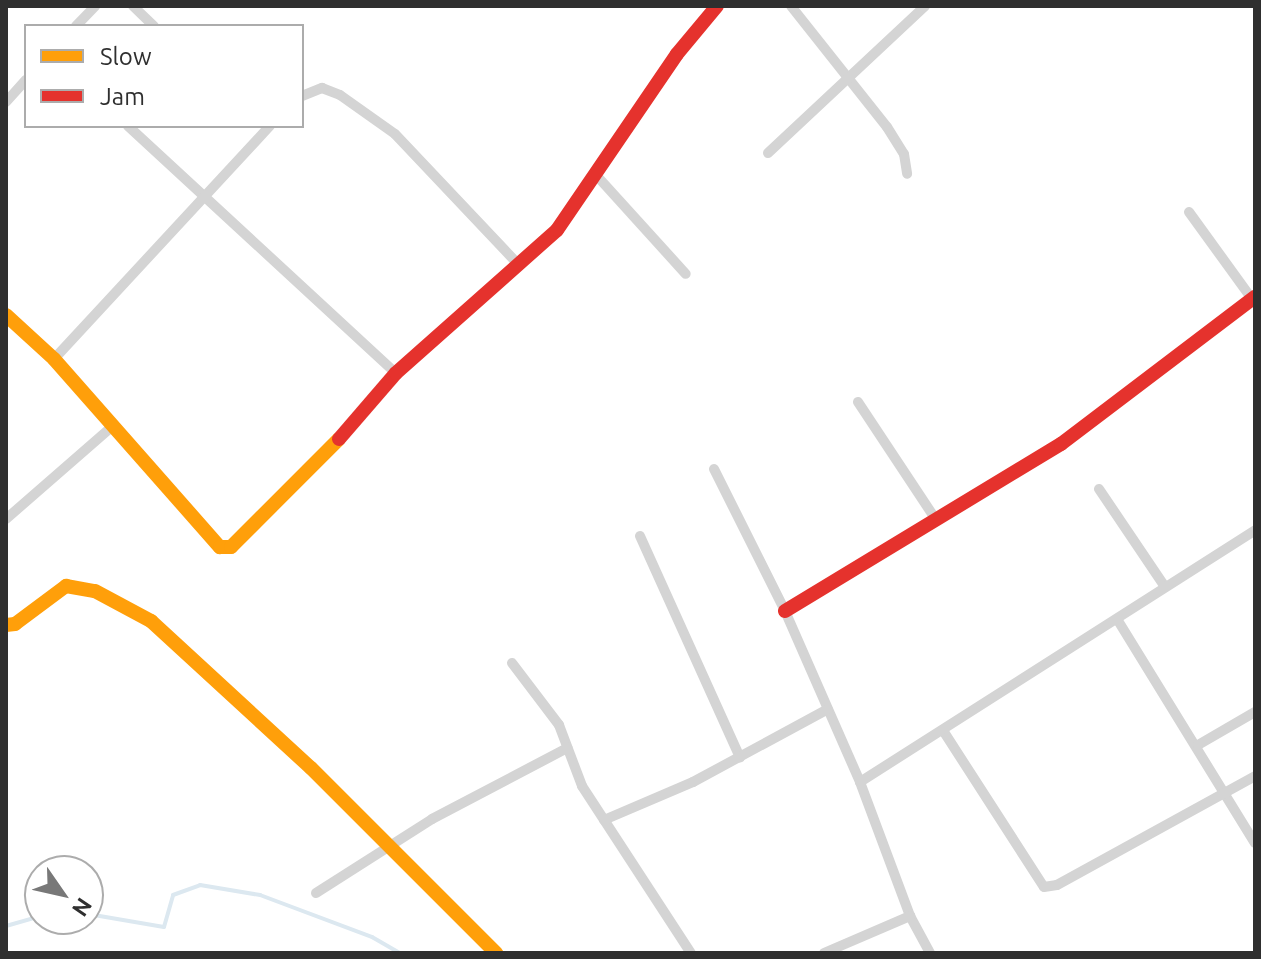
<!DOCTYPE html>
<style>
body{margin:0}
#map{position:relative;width:1261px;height:959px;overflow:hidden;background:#fff;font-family:Ubuntu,sans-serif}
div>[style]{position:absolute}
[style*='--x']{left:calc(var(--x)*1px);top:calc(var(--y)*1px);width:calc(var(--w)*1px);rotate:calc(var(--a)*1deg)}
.stream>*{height:4px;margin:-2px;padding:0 2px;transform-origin:2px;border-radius:2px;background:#dce8f0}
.street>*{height:10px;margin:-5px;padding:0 5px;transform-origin:5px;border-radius:5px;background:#d4d4d4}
.slow>*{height:14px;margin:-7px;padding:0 7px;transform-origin:7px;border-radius:7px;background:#ff9f0a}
.jam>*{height:14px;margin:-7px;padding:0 7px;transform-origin:7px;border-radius:7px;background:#e5322d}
span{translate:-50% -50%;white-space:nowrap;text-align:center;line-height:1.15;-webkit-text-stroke:8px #fff;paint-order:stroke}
.frame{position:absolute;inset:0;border:8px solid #2f2f2f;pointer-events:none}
.legend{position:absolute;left:24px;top:24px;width:280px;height:104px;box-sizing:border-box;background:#fff;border:2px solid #acacac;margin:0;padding:10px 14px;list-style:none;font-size:24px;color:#2f2f2f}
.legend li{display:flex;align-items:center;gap:16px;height:40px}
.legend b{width:40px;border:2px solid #acacac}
.north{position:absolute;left:24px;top:855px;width:80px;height:80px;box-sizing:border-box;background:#fff;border:2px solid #acacac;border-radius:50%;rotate:124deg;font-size:22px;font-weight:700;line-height:32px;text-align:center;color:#2f2f2f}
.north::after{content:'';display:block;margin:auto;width:28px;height:36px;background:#787878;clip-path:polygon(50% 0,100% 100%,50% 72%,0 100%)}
</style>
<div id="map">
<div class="stream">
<i style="--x:88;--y:914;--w:77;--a:9.7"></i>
<i style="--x:164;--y:927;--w:33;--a:-74"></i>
<i style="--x:173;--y:895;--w:29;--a:-20"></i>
<i style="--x:200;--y:885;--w:61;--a:9.5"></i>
<i style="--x:260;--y:895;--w:120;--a:20.6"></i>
<i style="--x:372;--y:937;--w:32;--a:30"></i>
<i style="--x:6;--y:926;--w:35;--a:-16"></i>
</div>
<div class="street">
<i style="--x:133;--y:6;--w:29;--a:44"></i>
<i style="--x:791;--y:6;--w:154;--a:51.6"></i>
<i style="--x:887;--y:127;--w:32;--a:58"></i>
<i style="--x:904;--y:154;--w:20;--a:81"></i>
<i style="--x:76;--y:26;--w:28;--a:-46"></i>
<i style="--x:302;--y:96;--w:22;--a:-22"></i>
<i style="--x:322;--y:88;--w:19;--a:21"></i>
<i style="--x:340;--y:95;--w:67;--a:35.3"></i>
<i style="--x:395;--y:134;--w:178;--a:46.6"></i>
<i style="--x:6;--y:102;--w:30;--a:-48"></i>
<i style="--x:128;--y:126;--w:364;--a:42.7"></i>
<i style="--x:768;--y:153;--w:215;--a:-43.1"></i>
<i style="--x:597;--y:176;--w:132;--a:47.8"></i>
<i style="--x:1189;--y:212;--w:107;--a:54.1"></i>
<i style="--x:54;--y:359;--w:318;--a:-47.2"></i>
<i style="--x:858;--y:402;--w:141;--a:56.5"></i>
<i style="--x:714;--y:469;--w:159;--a:63.4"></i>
<i style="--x:785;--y:611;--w:187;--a:66.3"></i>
<i style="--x:860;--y:782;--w:143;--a:69.5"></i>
<i style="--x:910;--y:916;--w:42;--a:61.6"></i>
<i style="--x:1099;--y:489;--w:115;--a:56"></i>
<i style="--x:6;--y:519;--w:137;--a:-41.1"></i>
<i style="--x:640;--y:536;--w:243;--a:65.7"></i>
<i style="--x:1117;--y:619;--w:263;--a:58.4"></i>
<i style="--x:512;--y:663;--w:78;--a:52.8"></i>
<i style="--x:559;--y:725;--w:65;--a:69.3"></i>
<i style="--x:582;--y:786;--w:199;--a:56.9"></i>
<i style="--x:944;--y:732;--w:184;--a:57.2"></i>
<i style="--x:1044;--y:887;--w:13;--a:-9"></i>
<i style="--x:1057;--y:885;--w:226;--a:-28.8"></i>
<i style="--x:1198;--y:745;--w:66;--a:-30.1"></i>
<i style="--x:860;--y:782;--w:469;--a:-32.5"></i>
<i style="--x:604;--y:820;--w:97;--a:-23.1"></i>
<i style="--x:693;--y:782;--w:153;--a:-28.4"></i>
<i style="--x:316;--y:893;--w:138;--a:-32.5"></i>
<i style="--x:432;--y:819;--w:153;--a:-27.7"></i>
<i style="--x:824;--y:953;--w:94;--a:-23.3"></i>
</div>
<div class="slow">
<i style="--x:6;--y:315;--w:65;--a:42.5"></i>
<i style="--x:54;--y:359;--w:251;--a:48.6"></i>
<i style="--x:220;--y:547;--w:11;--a:0"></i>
<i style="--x:231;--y:547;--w:153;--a:-45"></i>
<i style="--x:6;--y:625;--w:9;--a:-6"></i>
<i style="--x:15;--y:624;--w:64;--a:-36.7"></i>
<i style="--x:66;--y:586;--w:29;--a:10"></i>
<i style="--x:95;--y:591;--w:64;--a:28.2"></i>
<i style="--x:151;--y:621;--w:217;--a:42.6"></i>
<i style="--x:311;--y:768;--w:262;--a:45"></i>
</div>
<div class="jam">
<i style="--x:339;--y:439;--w:87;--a:-49.2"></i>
<i style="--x:396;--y:373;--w:215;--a:-41.6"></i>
<i style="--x:557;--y:230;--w:213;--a:-55.7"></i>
<i style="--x:677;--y:54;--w:62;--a:-50.2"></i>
<i style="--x:785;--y:611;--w:323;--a:-31.2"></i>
<i style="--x:1061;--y:444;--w:243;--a:-37.2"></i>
</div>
<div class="frame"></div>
<ul class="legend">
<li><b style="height:10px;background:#ff9f0a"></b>Slow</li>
<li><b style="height:10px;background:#e5322d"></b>Jam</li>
</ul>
<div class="north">N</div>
</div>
